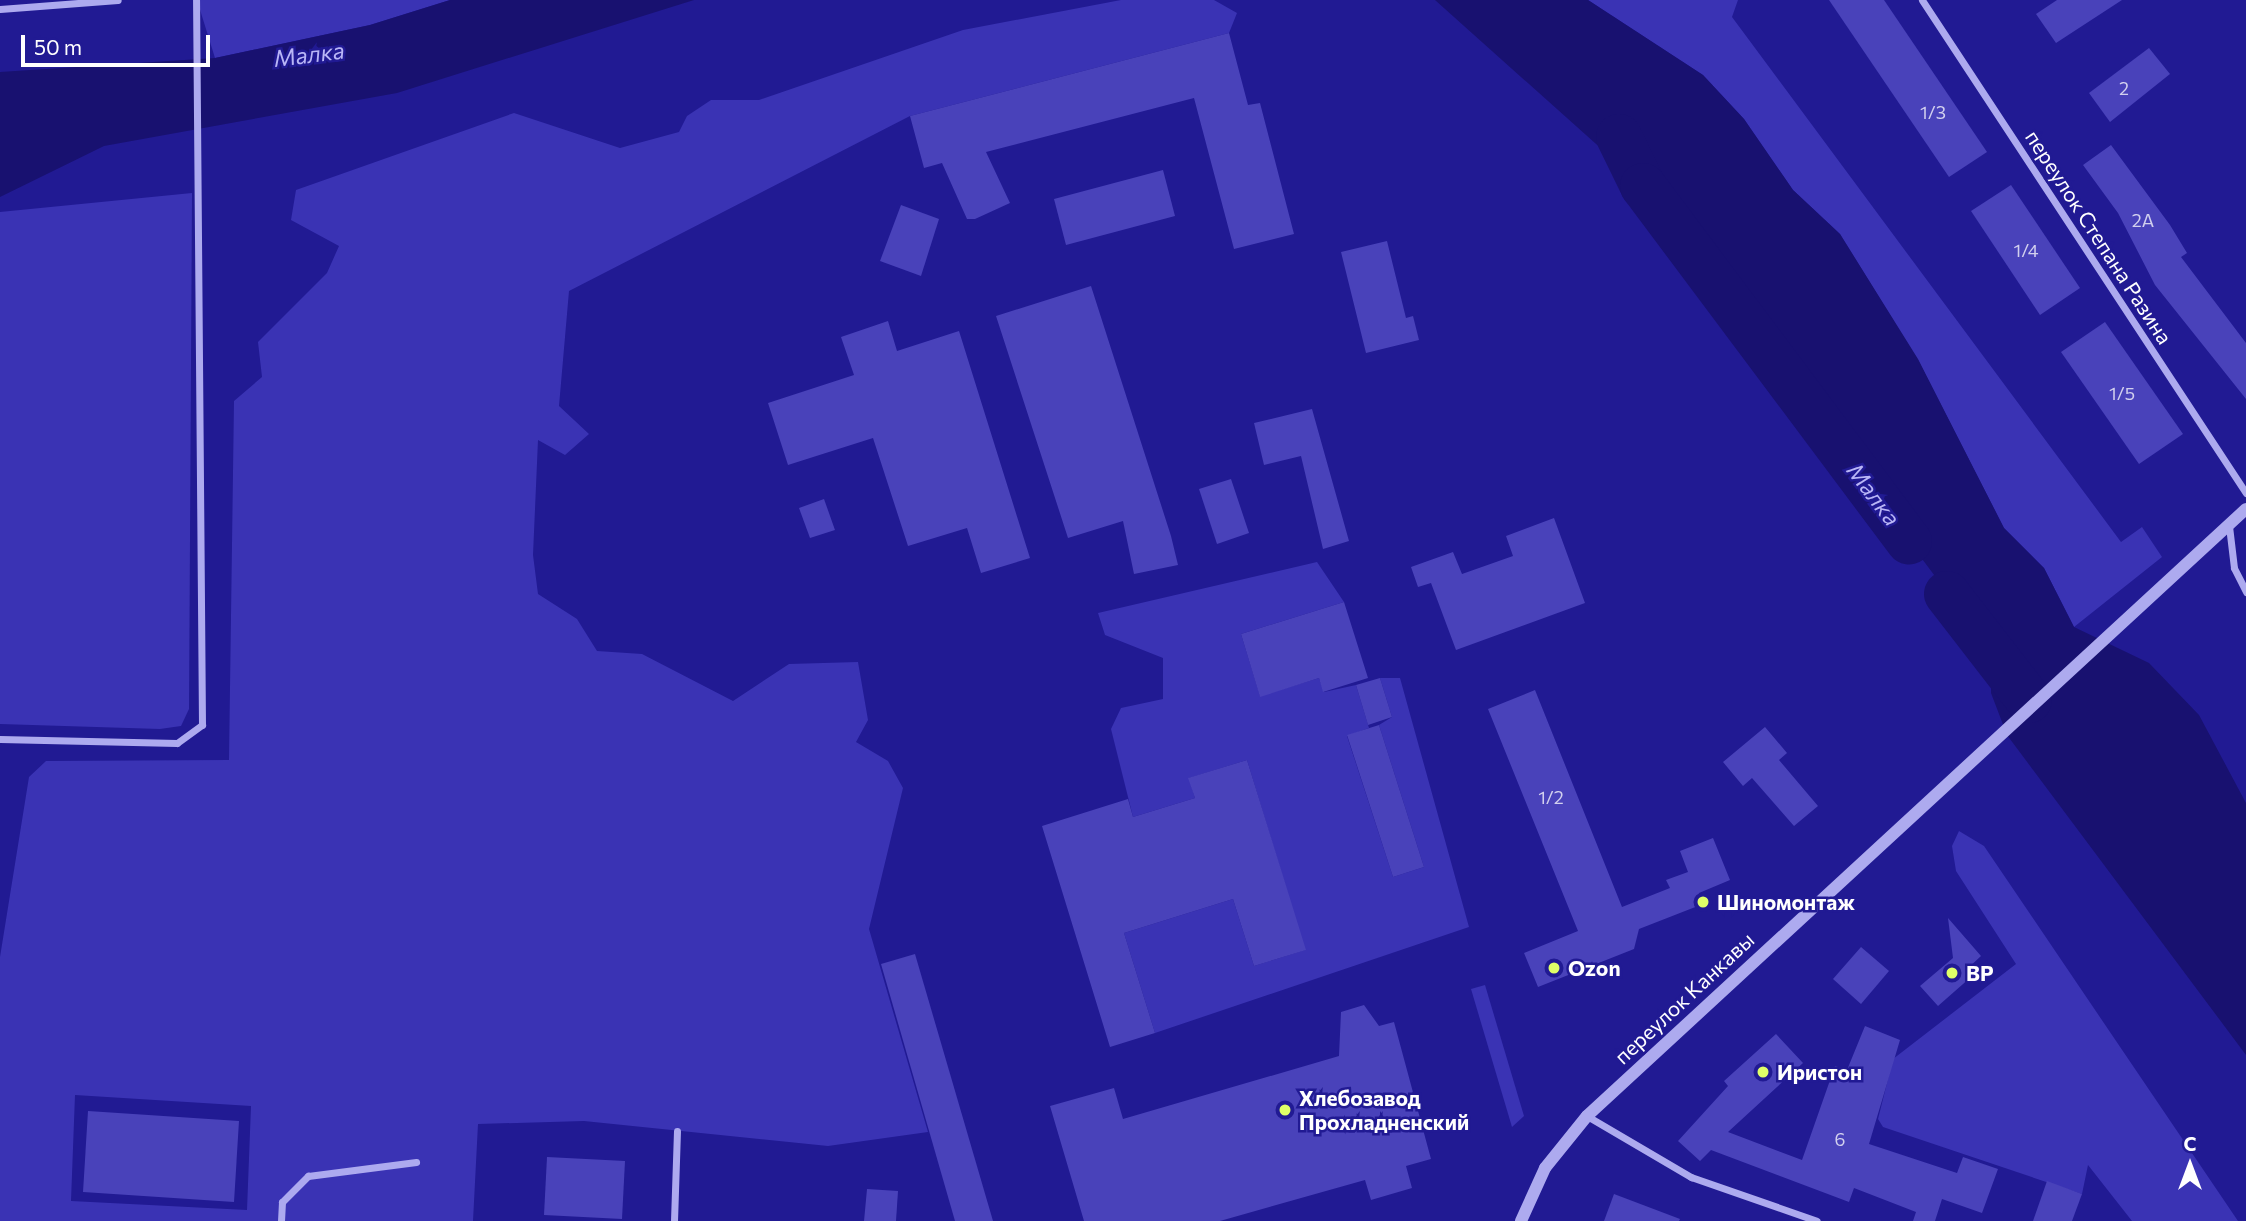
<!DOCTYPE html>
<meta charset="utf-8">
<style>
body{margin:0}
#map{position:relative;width:2246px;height:1221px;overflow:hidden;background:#211a93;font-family:Commissioner,sans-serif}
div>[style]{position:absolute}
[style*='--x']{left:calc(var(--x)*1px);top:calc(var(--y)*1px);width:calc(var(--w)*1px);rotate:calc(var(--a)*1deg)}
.green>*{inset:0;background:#3a33b4}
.water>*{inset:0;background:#181170}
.river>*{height:46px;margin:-23px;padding:0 23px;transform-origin:23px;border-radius:23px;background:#181170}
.building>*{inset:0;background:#4942ba}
.minor>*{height:7px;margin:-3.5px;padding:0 3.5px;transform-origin:3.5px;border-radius:3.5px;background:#adaaef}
.tertiary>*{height:12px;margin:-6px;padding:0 6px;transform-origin:6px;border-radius:6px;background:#adaaef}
.dots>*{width:19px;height:19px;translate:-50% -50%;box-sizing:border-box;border:4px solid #211a93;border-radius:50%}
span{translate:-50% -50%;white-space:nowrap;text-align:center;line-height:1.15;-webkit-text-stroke:5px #211a93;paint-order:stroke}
.number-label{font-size:18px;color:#d2d0ee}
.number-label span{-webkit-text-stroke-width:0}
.street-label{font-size:21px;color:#fff}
.poi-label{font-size:21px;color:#fff;font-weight:700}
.left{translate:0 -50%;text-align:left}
.water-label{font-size:23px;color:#b9b6f6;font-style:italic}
.north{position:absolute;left:2155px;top:1130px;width:70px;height:70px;-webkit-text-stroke:5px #211a93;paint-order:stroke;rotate:0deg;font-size:19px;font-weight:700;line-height:28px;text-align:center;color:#fff}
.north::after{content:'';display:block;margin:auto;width:24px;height:32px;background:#fff;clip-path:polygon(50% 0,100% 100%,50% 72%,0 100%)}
.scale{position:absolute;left:21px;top:35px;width:189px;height:32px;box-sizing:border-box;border:4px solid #fff;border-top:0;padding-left:9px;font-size:21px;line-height:24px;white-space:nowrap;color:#fff;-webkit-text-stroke:5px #211a93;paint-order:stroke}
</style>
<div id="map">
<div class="green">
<i style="clip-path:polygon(197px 0,450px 0,370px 25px,215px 58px)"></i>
<i style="clip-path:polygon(evenodd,1121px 0,1214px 0,1237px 13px,1229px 33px,910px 116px,569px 291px,559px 406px,589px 434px,565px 455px,538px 440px,533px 555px,538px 594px,577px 619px,597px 651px,642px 654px,733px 701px,789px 664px,858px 662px,868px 720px,856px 742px,888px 761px,903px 788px,869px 929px,928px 1132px,828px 1146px,584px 1121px,478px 1124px,473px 1221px,0 1221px,0 957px,29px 777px,46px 761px,229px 760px,234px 401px,262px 377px,258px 342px,327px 273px,339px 246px,291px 220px,296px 190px,514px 113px,620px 148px,679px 132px,687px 116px,711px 100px,759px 100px,963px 30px,1121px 0,75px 1095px,251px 1106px,247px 1210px,71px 1201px,75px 1095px)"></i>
<i style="clip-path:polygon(1588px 0,1738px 0,1732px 17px,2121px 542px,2142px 527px,2162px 557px,2074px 627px,2044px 568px,2004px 528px,1919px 362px,1840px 234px,1793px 190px,1744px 119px,1703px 75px)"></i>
<i style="clip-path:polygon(192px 193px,189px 709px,181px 726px,160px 729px,0 724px,0 212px)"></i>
<i style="clip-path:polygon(1317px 562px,1344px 602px,1241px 634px,1260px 696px,1319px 678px,1324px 692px,1356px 685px,1369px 728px,1347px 736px,1393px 877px,1424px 867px,1379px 725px,1392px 717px,1380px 678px,1400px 678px,1469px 927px,1155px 1033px,1124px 933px,1233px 899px,1254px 966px,1305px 950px,1247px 760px,1189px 778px,1195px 798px,1133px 817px,1111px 729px,1121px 708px,1163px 699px,1163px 658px,1105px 635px,1098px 613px)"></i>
<i style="clip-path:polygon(1959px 831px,1984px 846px,2238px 1221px,2132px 1221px,2088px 1165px,2082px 1194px,1883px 1127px,1878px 1119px,1893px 1059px,2016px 964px,1956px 871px,1952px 846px)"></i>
<i style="clip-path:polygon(1485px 985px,1524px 1116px,1512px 1127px,1471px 989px)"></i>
</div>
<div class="water">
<i style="clip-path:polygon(450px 0,694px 0,397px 93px,104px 146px,0 197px,0 72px,215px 58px,370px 25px)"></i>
<i style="clip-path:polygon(1435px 0,1588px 0,1703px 75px,1744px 119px,1793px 190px,1840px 234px,1918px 359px,2004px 528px,2044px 568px,2074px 627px,2149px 663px,2199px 715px,2246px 803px,2246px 1055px,2007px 735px,1991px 693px,1991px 651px,1643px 186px)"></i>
</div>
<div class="river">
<i style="--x:1619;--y:137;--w:55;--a:63.9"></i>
<i style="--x:1643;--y:186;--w:444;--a:53.2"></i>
<i style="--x:1947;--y:594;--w:134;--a:52.3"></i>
</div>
<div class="building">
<i style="clip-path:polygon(1829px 0,1884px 0,1987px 152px,1949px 177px)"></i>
<i style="clip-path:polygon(2057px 0,2122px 0,2056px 43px,2036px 14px)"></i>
<i style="clip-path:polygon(1229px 33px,1248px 105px,1260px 103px,1294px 234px,1234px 249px,1194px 98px,986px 152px,1010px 203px,975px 219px,967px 219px,942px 163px,924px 168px,910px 116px)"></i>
<i style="clip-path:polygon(2149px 48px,2170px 74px,2110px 122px,2089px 93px)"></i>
<i style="clip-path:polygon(2111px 145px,2170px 225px,2187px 253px,2181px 257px,2246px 343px,2246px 399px,2155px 285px,2118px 213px,2083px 165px)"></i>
<i style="clip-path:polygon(1163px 170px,1175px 216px,1066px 245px,1054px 199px)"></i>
<i style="clip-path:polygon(2011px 185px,2080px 288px,2040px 315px,1971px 211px)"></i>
<i style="clip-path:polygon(901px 205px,939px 219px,921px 276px,880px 261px)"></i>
<i style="clip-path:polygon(1387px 241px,1406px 318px,1413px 316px,1419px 340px,1366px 353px,1341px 252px)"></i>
<i style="clip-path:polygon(1091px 286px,1171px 536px,1178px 565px,1134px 574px,1123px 521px,1068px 538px,996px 316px)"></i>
<i style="clip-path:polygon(888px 321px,897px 351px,959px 331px,1030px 558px,981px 573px,967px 528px,908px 546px,873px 438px,788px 465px,768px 403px,854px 375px,841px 337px)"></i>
<i style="clip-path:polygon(2105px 322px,2183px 434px,2139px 464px,2061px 352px)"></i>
<i style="clip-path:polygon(1312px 409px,1349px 541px,1323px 549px,1301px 456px,1264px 465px,1254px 423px)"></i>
<i style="clip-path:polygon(1231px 479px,1249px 533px,1217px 544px,1199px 489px)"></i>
<i style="clip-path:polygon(824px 499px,835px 530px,810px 538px,799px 508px)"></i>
<i style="clip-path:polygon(1554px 518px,1585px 603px,1456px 650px,1431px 583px,1418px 587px,1411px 567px,1453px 552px,1462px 574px,1513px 556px,1506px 536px)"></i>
<i style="clip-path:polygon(1344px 602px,1368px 678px,1323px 692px,1319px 678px,1260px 697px,1241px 634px)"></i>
<i style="clip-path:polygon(1380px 678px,1392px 717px,1368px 725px,1356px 685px)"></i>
<i style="clip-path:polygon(1535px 690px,1622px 907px,1670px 888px,1666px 880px,1688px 872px,1680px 851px,1713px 838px,1730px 880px,1699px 893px,1703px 904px,1639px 929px,1634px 949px,1538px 987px,1524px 953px,1578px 931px,1488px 709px)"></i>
<i style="clip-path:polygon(1379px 725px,1424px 867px,1393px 877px,1347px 735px)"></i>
<i style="clip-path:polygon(1765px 727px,1787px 753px,1779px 760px,1818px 806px,1794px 826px,1752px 778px,1743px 786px,1723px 762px)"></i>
<i style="clip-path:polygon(1247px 760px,1306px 950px,1254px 966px,1233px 899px,1124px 933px,1155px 1033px,1110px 1047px,1042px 826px,1128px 799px,1133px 817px,1195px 798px,1188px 778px)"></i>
<i style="clip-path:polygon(1948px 918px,1981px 956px,1966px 970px,1971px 977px,1938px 1006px,1920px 986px,1953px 958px)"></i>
<i style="clip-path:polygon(1861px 947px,1889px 971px,1861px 1004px,1833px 979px)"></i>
<i style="clip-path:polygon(915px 954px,993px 1221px,955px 1221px,881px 964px)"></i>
<i style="clip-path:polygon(1364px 1005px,1379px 1026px,1394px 1022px,1431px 1159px,1406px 1166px,1412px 1188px,1371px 1200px,1365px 1180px,1220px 1221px,1084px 1221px,1050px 1106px,1114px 1088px,1123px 1119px,1339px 1056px,1341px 1012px)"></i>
<i style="clip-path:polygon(1865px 1026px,1900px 1040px,1869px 1144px,1957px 1173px,1963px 1157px,1998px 1169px,1982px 1213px,1942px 1199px,1935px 1221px,1913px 1221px,1916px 1212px,1854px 1188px,1849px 1202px,1711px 1150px,1700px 1161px,1678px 1141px,1728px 1086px,1724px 1081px,1776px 1034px,1803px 1063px,1728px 1132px,1802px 1160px,1835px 1066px,1847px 1070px)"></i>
<i style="clip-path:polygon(88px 1111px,239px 1121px,234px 1202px,83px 1192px)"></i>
<i style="clip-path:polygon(547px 1157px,625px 1161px,622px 1219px,544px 1215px)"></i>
<i style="clip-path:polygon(2047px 1181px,2082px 1194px,2072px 1221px,2033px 1221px)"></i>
<i style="clip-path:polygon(867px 1189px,898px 1191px,896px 1221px,864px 1221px)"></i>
<i style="clip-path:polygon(1614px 1194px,1680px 1219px,1679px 1221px,1604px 1221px)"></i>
</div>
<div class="minor">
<i style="--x:1922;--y:0;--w:590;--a:56.69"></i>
<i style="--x:0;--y:9;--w:118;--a:-4.4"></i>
<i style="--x:2229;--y:526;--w:42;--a:83.2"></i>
<i style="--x:2234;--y:568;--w:27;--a:63"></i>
<i style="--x:0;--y:739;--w:177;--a:1.3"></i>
<i style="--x:177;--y:743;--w:31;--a:-36"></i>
<i style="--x:202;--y:725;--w:725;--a:-90.47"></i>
<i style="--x:1587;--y:1116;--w:121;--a:30.4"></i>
<i style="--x:1691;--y:1177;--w:133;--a:19.2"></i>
<i style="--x:281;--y:1221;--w:19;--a:-87"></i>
<i style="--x:282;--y:1202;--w:37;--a:-45"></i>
<i style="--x:308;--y:1176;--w:109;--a:-7.4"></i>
<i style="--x:674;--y:1221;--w:90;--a:-88.1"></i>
</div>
<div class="tertiary">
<i style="--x:1521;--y:1221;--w:58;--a:-65.6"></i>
<i style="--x:1545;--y:1168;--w:67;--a:-51.1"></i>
<i style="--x:1587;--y:1116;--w:896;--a:-42.65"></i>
</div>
<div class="dots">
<i style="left:1703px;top:902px;background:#dfff68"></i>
<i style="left:1554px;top:968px;background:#dfff68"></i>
<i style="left:1952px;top:973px;background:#dfff68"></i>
<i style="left:1763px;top:1072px;background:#dfff68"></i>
<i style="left:1285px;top:1110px;background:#dfff68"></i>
</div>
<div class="number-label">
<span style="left:2124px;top:88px">2</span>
<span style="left:1933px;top:112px">1/3</span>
<span style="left:2143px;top:220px">2А</span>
<span style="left:2026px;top:250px">1/4</span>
<span style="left:2122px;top:393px">1/5</span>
<span style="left:1551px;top:797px">1/2</span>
<span style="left:1840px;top:1139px">6</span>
</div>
<div class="street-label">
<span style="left:2099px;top:237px;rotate:57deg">переулок Степана Разина</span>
<span style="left:1684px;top:998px;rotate:-43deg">переулок Канкавы</span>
</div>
<div class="poi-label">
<span class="left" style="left:1717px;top:902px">Шиномонтаж</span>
<span class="left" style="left:1568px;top:968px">Ozon</span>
<span class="left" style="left:1966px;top:973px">BP</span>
<span class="left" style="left:1777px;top:1072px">Иристон</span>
<span class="left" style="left:1299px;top:1110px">Хлебозавод<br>Прохладненский</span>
</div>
<div class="water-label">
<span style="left:309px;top:54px;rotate:-7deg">Малка</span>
<span style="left:1874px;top:494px;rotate:53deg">Малка</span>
</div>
<div class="north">С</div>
<div class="scale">50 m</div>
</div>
